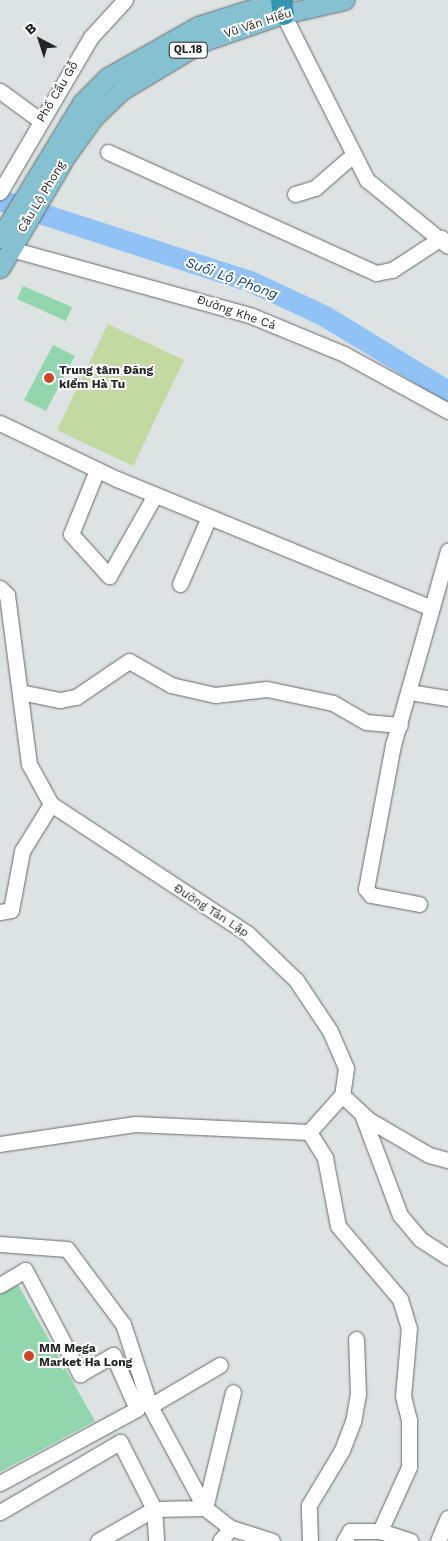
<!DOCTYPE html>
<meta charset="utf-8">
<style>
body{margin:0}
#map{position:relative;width:448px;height:1541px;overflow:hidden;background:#dde2e2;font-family:"Work Sans",sans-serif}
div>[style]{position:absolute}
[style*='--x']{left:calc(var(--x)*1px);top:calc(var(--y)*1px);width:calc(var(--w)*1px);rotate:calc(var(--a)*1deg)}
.green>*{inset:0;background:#c3d9a2}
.river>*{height:21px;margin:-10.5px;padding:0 10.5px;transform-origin:10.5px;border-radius:10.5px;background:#90c2f6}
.building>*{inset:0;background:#91d6ac}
.roads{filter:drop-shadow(0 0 1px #656a69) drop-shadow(0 0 1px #656a69)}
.minor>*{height:15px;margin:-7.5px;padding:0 7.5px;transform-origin:7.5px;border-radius:7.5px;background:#fff}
.major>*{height:19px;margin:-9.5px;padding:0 9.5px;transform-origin:9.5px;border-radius:9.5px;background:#85c1d1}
.highway>*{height:21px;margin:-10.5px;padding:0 10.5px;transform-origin:10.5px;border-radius:10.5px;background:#3397b2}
.dots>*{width:14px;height:14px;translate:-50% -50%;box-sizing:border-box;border:2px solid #fff;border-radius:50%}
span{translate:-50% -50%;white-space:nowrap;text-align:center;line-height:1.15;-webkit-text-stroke:4px #fff;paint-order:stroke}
.shield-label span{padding:1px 4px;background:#fff;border:1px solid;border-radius:4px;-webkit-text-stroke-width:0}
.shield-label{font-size:11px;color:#242626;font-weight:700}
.street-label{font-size:12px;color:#242626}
.poi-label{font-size:12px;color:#242626;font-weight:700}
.left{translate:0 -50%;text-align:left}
.water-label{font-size:14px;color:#0b4170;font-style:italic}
.north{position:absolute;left:15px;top:15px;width:50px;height:50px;-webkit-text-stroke:4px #fff;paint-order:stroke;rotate:320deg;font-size:14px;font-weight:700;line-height:20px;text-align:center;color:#242626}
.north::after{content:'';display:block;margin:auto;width:18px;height:22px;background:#242626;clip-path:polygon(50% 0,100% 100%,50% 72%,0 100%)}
</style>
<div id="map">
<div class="green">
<i style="clip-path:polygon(108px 324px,184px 360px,133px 466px,57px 430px)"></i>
</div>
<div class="river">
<i style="--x:0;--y:200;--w:263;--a:18"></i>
<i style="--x:250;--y:281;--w:81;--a:25"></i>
<i style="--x:323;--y:315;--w:146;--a:31.3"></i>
</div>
<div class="building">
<i style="clip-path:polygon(23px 286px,72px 307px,66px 321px,17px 299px)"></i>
<i style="clip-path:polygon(53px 345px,75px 356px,46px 411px,24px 400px)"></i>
<i style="clip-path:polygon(18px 1285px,95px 1421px,0 1472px,0 1294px)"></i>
</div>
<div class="roads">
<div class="minor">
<i style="--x:283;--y:14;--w:186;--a:63.2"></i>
<i style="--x:367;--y:180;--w:104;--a:39.2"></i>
<i style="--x:0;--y:91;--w:51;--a:36.2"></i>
<i style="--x:108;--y:152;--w:294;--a:24.3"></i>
<i style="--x:376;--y:273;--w:16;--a:-11"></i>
<i style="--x:392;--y:270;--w:59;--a:-33.1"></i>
<i style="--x:0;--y:192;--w:180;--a:-59.6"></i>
<i style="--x:91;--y:37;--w:50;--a:-47.4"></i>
<i style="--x:295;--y:194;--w:21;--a:-17"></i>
<i style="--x:315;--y:188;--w:50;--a:-41"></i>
<i style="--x:11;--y:249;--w:250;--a:15.5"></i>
<i style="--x:252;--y:316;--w:100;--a:22.4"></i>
<i style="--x:344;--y:354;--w:119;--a:28.7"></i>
<i style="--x:0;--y:423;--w:130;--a:25.6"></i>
<i style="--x:117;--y:479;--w:340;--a:22.3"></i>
<i style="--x:97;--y:470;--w:69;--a:112.1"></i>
<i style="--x:71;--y:534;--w:57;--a:47.9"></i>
<i style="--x:109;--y:576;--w:93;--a:-60.4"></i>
<i style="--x:180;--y:584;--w:73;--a:-66.6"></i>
<i style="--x:0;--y:588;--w:10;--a:45"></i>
<i style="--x:7;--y:595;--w:170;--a:82.6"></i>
<i style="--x:29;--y:764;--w:46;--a:61.2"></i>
<i style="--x:51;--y:804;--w:235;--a:33.4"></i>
<i style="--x:247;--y:933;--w:68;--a:43.8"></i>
<i style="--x:296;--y:980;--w:61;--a:56.3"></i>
<i style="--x:330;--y:1031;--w:40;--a:66.6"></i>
<i style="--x:346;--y:1068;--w:27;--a:98"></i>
<i style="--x:342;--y:1095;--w:50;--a:131.7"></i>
<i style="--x:309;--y:1132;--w:174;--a:-177.4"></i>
<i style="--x:135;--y:1124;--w:136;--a:171.6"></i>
<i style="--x:20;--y:692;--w:41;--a:11.3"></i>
<i style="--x:60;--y:700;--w:16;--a:-11"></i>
<i style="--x:76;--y:697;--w:64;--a:-34.2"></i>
<i style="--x:129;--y:661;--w:48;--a:29.7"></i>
<i style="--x:171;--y:685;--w:45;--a:12.8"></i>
<i style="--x:215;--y:695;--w:52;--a:-6.6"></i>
<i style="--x:267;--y:689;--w:67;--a:12"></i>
<i style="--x:333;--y:703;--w:38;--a:30"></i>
<i style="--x:366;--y:722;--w:34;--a:5"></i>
<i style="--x:409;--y:692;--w:39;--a:9"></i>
<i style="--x:419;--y:904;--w:49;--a:-169.4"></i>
<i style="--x:371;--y:895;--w:8;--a:-130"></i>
<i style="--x:366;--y:889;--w:147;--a:-79.4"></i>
<i style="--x:393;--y:745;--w:202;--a:-74.2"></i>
<i style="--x:0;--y:912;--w:11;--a:-10"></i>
<i style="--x:11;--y:910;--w:60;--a:-79.4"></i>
<i style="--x:22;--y:851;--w:55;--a:-58.3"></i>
<i style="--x:342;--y:1095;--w:37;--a:43"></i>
<i style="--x:369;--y:1120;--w:69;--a:30.3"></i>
<i style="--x:429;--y:1155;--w:20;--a:15"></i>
<i style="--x:362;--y:1114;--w:108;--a:69.4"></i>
<i style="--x:400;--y:1215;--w:31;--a:50"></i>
<i style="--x:420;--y:1239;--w:33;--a:33"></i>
<i style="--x:309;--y:1132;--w:31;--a:58"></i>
<i style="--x:325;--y:1158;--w:69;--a:79.2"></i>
<i style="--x:338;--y:1226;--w:96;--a:49.7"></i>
<i style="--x:400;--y:1299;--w:30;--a:73"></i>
<i style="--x:409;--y:1328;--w:68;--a:95"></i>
<i style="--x:403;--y:1396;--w:25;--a:76"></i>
<i style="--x:409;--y:1420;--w:47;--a:90"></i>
<i style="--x:409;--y:1467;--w:70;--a:114.4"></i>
<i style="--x:380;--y:1531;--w:30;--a:180"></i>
<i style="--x:350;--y:1531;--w:12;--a:121"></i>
<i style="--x:0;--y:1244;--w:67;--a:4.3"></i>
<i style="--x:67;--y:1249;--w:94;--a:53.3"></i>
<i style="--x:123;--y:1324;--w:86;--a:71.8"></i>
<i style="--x:150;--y:1406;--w:116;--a:61.7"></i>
<i style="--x:205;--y:1508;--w:33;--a:38"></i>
<i style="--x:231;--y:1528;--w:43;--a:17.6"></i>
<i style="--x:0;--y:1285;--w:29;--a:-31"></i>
<i style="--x:25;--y:1270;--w:118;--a:62.1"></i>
<i style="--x:80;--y:1374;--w:38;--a:-30"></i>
<i style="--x:113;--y:1355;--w:59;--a:66"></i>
<i style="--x:137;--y:1409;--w:156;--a:151.6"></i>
<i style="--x:150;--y:1406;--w:81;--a:-30.4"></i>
<i style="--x:0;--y:1512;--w:139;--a:-30.3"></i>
<i style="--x:120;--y:1442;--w:75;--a:63.1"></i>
<i style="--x:154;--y:1509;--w:32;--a:86"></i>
<i style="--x:380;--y:1531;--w:32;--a:18"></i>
<i style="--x:98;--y:1541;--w:64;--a:-29.7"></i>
<i style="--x:154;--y:1509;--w:51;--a:-1.1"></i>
<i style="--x:205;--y:1508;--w:119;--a:-76.4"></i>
<i style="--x:220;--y:1541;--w:17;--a:-50"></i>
<i style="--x:310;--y:1541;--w:36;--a:-92"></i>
<i style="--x:309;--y:1505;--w:64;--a:-59"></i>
<i style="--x:342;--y:1450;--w:30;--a:-69"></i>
<i style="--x:353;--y:1422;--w:27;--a:-80"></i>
<i style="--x:358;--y:1395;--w:56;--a:-92"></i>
<i style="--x:438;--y:1541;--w:25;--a:-67"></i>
</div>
<div class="major">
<i style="--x:0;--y:238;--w:158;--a:-58.7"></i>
<i style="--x:82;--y:103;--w:37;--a:-45"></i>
<i style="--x:108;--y:77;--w:103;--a:-29.5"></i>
<i style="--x:198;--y:26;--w:86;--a:-17.6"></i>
<i style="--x:0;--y:268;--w:129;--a:-59.6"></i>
<i style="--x:65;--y:157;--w:48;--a:-54.3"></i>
<i style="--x:93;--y:118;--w:40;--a:-44"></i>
<i style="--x:122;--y:90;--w:96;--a:-30.9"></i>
<i style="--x:204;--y:41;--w:83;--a:-18.9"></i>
<i style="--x:283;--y:14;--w:63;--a:-12.9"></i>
</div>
<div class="highway">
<i style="--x:281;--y:0;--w:14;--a:82"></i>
</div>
</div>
<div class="dots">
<i style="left:49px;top:378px;background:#cf4429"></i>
<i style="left:29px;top:1356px;background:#cf4429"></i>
</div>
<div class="shield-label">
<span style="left:188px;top:50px">QL.18</span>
</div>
<div class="street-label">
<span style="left:258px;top:24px;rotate:-18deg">Vũ Văn Hiếu</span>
<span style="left:58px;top:92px;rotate:-59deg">Phố Cầu Gỗ</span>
<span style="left:42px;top:197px;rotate:-59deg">Cầu Lộ Phong</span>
<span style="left:236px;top:313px;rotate:19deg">Đường Khe Cá</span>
<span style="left:211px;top:911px;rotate:33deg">Đường Tân Lập</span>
</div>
<div class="poi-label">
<span class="left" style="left:59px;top:378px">Trung tâm Đăng<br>kiểm Hà Tu</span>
<span class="left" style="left:39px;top:1356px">MM Mega<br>Market Ha Long</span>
</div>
<div class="water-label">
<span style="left:232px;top:278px;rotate:20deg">Suối Lộ Phong</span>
</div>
<div class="north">B</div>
</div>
